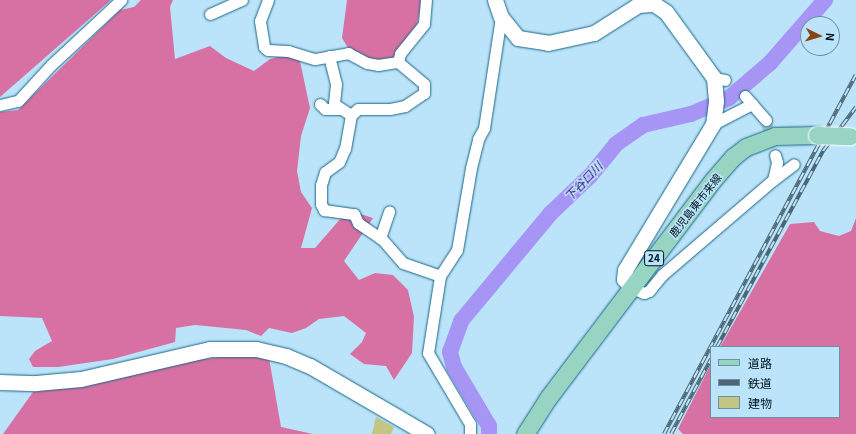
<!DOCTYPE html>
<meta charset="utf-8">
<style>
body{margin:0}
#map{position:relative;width:856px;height:434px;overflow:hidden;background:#bbe4fa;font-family:Georgia,"Noto Sans JP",serif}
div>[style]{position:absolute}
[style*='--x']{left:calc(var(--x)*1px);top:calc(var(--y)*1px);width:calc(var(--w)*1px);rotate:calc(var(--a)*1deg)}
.forest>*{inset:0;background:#d771a3}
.river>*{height:16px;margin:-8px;padding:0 8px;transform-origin:8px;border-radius:8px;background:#a795f6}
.building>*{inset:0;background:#c2c583}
.street-tunnel>*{height:11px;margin-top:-5.5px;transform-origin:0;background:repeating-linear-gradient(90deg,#9fc5d9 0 11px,transparent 0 16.5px)}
.roads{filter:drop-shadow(0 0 1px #1a6686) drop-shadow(0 0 1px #1a6686)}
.street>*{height:11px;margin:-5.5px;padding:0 5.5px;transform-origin:5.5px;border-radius:5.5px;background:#fff}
.secondary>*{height:15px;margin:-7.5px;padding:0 7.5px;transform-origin:7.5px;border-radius:7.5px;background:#fff}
.primary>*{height:17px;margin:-8.5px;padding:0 8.5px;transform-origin:8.5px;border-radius:8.5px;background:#97d4c2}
.rail>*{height:4px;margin-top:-2px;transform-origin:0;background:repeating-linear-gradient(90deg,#bbe4fa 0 8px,#4c6876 0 16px);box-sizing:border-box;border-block:1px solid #4c6876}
.bridges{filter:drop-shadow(0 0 1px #fff) drop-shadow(0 0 1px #fff)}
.primary-bridge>*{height:17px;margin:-8.5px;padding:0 8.5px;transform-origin:8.5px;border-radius:8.5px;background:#97d4c2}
span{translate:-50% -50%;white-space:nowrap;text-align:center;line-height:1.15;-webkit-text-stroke:3px #bbe4fa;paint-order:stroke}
.shield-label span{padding:1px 3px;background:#bbe4fa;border:1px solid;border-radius:3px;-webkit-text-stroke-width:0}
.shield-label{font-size:10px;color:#00131c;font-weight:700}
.street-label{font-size:11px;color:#00131c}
.water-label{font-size:12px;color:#340078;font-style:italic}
.legend{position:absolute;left:710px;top:346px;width:130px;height:72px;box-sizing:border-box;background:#bbe4fa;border:1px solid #7090a1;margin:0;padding:5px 7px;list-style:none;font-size:12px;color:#00131c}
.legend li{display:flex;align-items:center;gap:8px;height:20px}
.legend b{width:20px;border:1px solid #7090a1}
.north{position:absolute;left:800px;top:16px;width:40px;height:40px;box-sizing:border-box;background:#bbe4fa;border:1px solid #7090a1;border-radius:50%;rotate:95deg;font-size:11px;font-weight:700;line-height:16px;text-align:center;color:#00131c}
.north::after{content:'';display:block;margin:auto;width:14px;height:18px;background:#874415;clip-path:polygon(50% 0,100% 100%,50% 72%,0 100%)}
</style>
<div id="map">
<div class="forest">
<i style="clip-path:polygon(0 0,111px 0,0 97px)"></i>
<i style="clip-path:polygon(141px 0,173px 0,170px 7px,175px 59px,210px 46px,226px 58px,254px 71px,270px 59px,298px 52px,310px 108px,301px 136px,297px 171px,301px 192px,312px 208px,301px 248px,315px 248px,348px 210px,373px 218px,344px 261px,359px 280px,375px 273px,393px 275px,408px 290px,414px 317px,412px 353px,394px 380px,386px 366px,364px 364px,350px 354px,362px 342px,366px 333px,344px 316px,319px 319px,306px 328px,292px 333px,269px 328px,261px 336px,246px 330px,195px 325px,176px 328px,175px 342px,113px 359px,58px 367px,33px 367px,29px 359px,35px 351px,52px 341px,42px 318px,0 316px,0 112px,18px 110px,120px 10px,134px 7px)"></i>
<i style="clip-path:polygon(347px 0,422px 0,416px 29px,395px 55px,410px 71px,353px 56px,342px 38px)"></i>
<i style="clip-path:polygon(856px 218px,856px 434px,683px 434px,678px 429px,711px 364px,711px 417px,839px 417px,839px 347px,720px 347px,790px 224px,814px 222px,820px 231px,839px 236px,851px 231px)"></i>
<i style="clip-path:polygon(238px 355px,269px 358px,281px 427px,313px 434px,3px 434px,33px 392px,40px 389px,180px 362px)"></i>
</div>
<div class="river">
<i style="--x:489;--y:434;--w:8;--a:-90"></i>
<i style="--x:489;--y:426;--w:69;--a:-120.7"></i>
<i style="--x:454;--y:367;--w:16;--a:-105"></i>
<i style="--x:450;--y:352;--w:33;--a:-70"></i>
<i style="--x:461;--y:321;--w:141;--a:-50.2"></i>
<i style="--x:551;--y:213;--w:55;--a:-43.5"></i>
<i style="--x:591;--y:175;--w:40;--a:-51"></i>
<i style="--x:616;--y:144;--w:33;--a:-35"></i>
<i style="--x:643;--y:125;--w:49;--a:-12.9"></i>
<i style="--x:691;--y:114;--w:41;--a:-22.8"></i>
<i style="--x:729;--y:98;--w:54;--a:-40.5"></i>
<i style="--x:770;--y:63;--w:84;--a:-48.9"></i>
</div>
<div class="building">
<i style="clip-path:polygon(376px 417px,394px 427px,391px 434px,372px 434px)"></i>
</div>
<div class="street-tunnel">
<i style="--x:766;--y:120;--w:36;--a:76"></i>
</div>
<div class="roads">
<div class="street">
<i style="--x:268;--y:0;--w:22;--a:111"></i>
<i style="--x:260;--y:21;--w:26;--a:81"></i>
<i style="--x:264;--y:47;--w:5;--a:37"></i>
<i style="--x:268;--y:50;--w:20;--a:3"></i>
<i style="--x:288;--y:51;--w:28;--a:17"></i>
<i style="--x:315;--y:59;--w:34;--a:-10"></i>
<i style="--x:348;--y:53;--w:21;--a:28"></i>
<i style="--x:367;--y:63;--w:11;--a:10"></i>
<i style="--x:378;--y:65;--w:20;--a:-9"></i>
<i style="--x:426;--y:0;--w:24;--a:95"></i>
<i style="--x:424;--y:24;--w:38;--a:129"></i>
<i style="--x:400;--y:54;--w:8;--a:104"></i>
<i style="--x:398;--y:62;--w:34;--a:40"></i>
<i style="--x:424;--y:84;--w:9;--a:90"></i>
<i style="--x:424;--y:93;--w:23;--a:146"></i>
<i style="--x:405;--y:106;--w:15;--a:169"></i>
<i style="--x:390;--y:109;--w:32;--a:180"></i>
<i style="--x:358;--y:109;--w:9;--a:139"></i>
<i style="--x:351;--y:115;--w:34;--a:100"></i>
<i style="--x:345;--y:148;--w:15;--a:113"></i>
<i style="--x:339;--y:162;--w:17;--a:144"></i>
<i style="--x:325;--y:172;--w:14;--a:107"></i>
<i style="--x:321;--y:185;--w:19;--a:90"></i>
<i style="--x:321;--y:204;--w:7;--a:63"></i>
<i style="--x:324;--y:210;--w:30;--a:8"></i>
<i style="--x:354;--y:214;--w:10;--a:66"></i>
<i style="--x:358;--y:223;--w:29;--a:34"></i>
<i style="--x:382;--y:239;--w:32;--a:49"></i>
<i style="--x:403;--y:263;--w:39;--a:19"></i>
<i style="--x:210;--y:14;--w:35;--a:-24"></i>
<i style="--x:329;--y:56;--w:29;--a:76"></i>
<i style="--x:336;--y:84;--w:20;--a:96"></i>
<i style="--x:334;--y:104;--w:20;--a:33"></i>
<i style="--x:714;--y:78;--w:11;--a:10"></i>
<i style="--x:745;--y:96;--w:32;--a:49"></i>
<i style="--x:320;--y:104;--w:7;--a:45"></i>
<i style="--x:325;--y:109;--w:14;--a:0"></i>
<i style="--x:0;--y:105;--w:18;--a:-13"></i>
<i style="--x:18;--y:101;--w:49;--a:-47.5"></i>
<i style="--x:51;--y:65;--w:96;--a:-42.9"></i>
<i style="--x:713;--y:124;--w:44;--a:-27.1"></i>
<i style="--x:773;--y:180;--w:26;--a:-37"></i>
<i style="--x:380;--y:238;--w:28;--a:-71"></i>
<i style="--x:632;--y:288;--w:13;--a:23"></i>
<i style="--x:644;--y:293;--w:5;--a:-22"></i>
<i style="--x:649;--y:291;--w:21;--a:-51"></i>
<i style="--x:662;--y:275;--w:146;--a:-40.6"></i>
<i style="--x:773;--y:180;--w:18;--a:-77"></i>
<i style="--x:777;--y:162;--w:7;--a:-106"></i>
<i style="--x:470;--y:434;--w:10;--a:-90"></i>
<i style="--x:470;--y:424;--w:82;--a:-120.6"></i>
<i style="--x:428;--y:353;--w:78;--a:-81.1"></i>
<i style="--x:440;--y:276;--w:31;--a:-57"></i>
<i style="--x:457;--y:250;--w:83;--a:-80.3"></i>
<i style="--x:471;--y:168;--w:30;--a:-76"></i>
<i style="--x:478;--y:139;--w:13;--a:-61"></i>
<i style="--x:484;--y:128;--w:112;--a:-81.3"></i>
</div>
<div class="secondary">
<i style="--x:495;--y:0;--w:18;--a:71"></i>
<i style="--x:501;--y:17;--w:27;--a:51"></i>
<i style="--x:518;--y:38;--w:30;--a:9"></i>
<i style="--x:548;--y:43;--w:47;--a:-12.3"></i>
<i style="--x:594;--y:33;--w:52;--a:-32.5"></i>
<i style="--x:638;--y:5;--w:16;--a:-4"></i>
<i style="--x:654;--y:4;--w:14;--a:34"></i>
<i style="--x:666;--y:12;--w:82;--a:54"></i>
<i style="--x:714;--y:78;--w:23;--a:85"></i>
<i style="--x:716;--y:101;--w:23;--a:97"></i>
<i style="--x:713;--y:124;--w:170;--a:121.1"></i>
<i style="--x:625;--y:270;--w:9;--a:96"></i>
<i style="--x:624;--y:279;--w:12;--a:48"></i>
<i style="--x:0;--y:382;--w:36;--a:2"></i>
<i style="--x:36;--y:383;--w:45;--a:-5.1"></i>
<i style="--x:81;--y:379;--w:132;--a:-13.1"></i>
<i style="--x:210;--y:349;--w:46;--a:0"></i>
<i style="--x:256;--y:349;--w:31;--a:13"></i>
<i style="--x:286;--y:356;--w:26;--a:23"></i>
<i style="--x:310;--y:366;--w:135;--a:30.2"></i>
</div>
<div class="primary">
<i style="--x:525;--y:434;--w:43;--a:-57.4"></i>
<i style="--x:548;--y:398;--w:272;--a:-52.9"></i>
<i style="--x:712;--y:181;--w:32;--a:-49"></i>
<i style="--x:733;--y:157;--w:16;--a:-38"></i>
<i style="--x:746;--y:147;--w:31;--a:-21"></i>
<i style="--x:775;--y:136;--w:42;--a:-1.4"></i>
</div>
</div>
<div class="rail">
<i style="--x:717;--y:347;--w:223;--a:-61.6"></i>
<i style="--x:823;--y:151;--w:55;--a:-53.1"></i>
<i style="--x:664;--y:434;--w:407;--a:-61.9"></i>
<i style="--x:671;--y:434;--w:85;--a:-61.9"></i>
</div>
<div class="bridges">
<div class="primary-bridge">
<i style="--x:817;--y:135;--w:33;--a:2"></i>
</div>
</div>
<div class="shield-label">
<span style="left:654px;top:258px">24</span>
</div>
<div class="street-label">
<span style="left:695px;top:205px;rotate:-52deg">鹿児島東市来線</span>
</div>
<div class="water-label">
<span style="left:583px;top:181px;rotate:-46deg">下谷口川</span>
</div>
<ul class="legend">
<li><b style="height:5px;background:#97d4c2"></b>道路</li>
<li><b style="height:5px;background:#4c6876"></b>鉄道</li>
<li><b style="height:11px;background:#c2c583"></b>建物</li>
</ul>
<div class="north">N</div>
</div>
